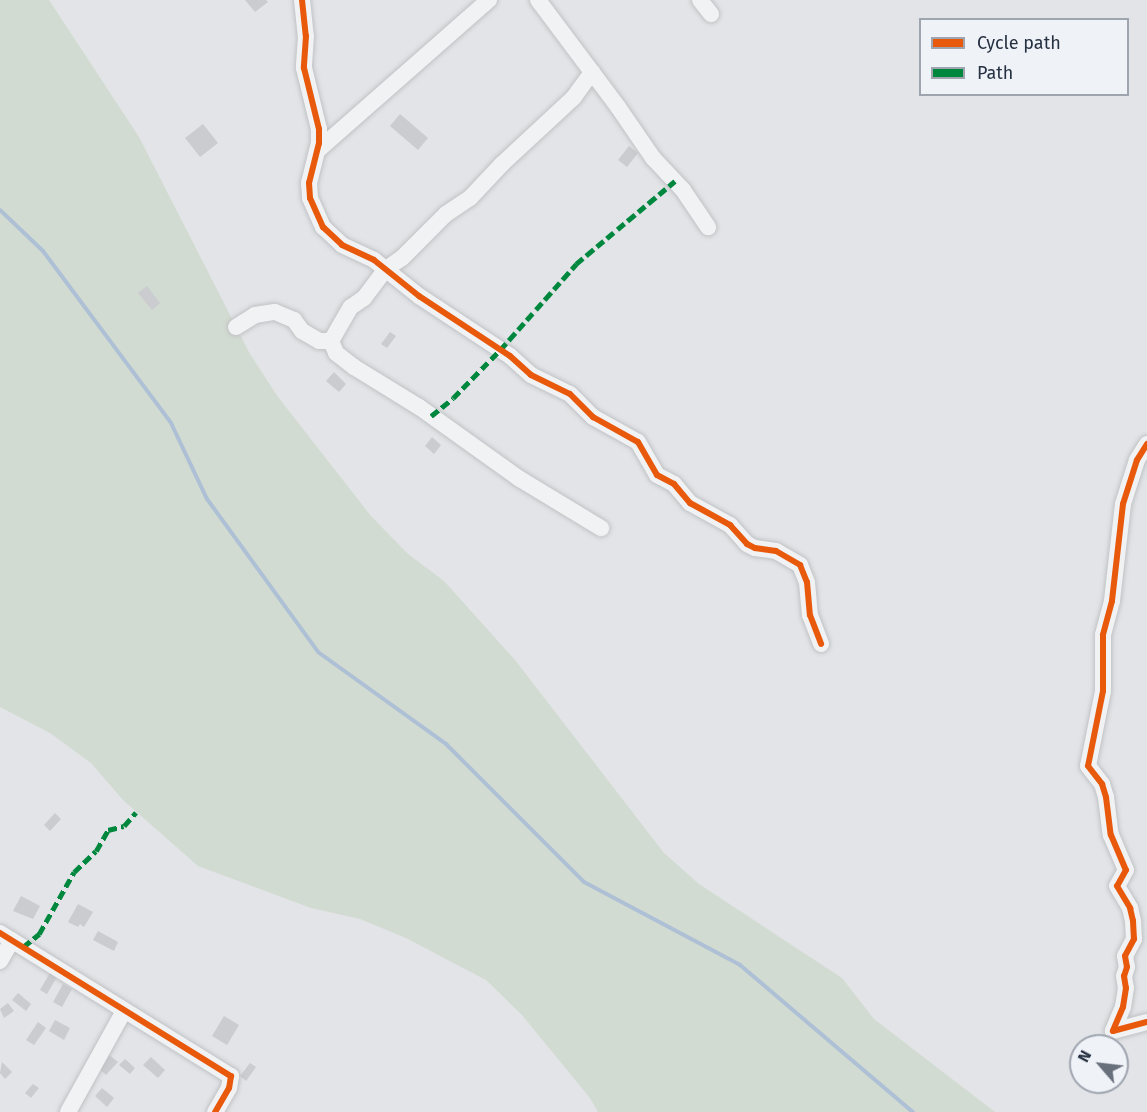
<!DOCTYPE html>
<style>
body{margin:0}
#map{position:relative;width:1147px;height:1112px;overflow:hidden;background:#e2e4e7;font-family:"Fira Sans",sans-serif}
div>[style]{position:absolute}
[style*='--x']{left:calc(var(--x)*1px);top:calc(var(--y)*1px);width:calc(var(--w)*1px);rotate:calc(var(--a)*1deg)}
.green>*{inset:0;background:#d2dbd1}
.stream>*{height:4px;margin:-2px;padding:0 2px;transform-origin:2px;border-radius:2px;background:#aec0d5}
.building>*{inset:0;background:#cacccf}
.roads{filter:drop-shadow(0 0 2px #c0c2c5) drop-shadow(0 0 2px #c0c2c5)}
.minor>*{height:16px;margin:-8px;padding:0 8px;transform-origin:8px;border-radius:8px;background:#f1f2f3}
.quiet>*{height:4.5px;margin-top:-2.25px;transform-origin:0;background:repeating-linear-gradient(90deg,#00873e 0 9px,transparent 0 13.5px)}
.cycleway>*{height:6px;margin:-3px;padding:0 3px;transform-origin:3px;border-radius:3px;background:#e8590c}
span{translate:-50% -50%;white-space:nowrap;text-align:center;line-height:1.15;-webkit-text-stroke:4.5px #eff2f7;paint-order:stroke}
.legend{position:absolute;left:919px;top:18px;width:210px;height:78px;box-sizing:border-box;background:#eff2f7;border:2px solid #9fa5af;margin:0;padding:8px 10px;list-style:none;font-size:18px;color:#263142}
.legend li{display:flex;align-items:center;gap:12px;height:30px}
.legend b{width:30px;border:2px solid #9fa5af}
.north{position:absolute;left:1069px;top:1034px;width:60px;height:60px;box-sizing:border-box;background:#eff2f7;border:2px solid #9fa5af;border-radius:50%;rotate:298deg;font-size:16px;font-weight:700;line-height:24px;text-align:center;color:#263142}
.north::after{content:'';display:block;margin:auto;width:21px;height:27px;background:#68707c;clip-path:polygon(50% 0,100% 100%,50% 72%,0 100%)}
</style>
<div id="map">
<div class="green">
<i style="clip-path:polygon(0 0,49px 0,139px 137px,250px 354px,278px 397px,371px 516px,408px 554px,444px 581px,515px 660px,664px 853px,699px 884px,842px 978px,874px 1019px,995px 1112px,598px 1112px,590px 1098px,522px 1015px,486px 980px,406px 938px,360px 919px,311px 908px,198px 866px,123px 800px,91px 763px,50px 733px,0 707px)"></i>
</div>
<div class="stream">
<i style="--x:0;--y:210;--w:59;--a:43.6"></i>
<i style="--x:43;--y:251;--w:214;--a:53.3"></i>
<i style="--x:171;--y:423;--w:84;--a:64.7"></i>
<i style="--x:207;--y:499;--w:189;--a:54"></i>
<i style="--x:318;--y:652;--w:158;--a:35.7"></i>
<i style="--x:446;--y:744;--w:195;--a:45"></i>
<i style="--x:584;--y:882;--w:177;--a:28"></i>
<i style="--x:740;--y:965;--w:227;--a:40.4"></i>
</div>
<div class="building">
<i style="clip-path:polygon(245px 0,266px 0,268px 2px,255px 12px)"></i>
<i style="clip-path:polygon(400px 114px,428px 138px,418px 150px,390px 126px)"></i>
<i style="clip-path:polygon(203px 124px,218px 143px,200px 157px,185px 138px)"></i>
<i style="clip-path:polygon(629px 146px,638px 153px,627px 167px,618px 160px)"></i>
<i style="clip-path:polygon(147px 286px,160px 303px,152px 310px,138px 293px)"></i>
<i style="clip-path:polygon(390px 332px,396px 336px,387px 348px,381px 344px)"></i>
<i style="clip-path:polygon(334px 372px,346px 384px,339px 392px,326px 381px)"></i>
<i style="clip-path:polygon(432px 437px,441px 445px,434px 454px,425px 446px)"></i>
<i style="clip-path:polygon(55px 813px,61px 819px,50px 831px,44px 825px)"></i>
<i style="clip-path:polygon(21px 896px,40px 906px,33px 919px,13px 911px)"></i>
<i style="clip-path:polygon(78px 904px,93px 912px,84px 927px,80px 924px,78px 927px,68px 922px)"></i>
<i style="clip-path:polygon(98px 931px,118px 942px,114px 951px,93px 940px)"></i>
<i style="clip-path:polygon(51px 971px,58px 975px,47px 994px,40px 990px)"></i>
<i style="clip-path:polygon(63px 984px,72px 989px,62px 1007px,53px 1002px)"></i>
<i style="clip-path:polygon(18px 993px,31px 1004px,26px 1011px,12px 1000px)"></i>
<i style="clip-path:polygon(8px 1003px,14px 1011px,4px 1018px,0 1009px)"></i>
<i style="clip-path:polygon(224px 1016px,239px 1025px,227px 1045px,212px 1036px)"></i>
<i style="clip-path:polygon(55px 1020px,70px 1028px,64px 1040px,49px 1031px)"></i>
<i style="clip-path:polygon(38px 1022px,46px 1028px,34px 1045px,26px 1040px)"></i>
<i style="clip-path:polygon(108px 1054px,118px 1062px,106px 1075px,97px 1067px)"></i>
<i style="clip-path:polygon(151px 1057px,165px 1070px,158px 1078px,143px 1065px)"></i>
<i style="clip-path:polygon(125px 1059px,135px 1068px,130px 1074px,119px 1065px)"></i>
<i style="clip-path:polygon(2px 1062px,12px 1072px,5px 1079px,0 1073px)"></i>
<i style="clip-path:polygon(250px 1063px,256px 1067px,246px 1081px,240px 1076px)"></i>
<i style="clip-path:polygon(33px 1084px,39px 1088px,31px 1098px,25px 1093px)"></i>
<i style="clip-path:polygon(102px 1088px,114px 1098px,107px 1107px,95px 1096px)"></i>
</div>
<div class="roads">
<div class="minor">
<i style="--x:302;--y:0;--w:36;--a:84"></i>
<i style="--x:306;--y:36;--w:32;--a:94"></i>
<i style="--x:304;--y:68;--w:63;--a:76.2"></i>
<i style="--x:319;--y:129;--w:14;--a:90"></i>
<i style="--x:319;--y:143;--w:41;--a:104"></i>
<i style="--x:309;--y:183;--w:15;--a:86"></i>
<i style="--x:310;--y:198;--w:32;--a:66"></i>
<i style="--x:323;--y:227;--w:26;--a:43"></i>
<i style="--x:342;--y:245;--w:35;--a:25"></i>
<i style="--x:374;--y:260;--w:58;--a:38.7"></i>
<i style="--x:419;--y:296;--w:109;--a:33.4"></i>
<i style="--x:510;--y:356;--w:28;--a:42"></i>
<i style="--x:531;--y:375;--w:43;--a:26"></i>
<i style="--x:570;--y:394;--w:33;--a:45"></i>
<i style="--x:593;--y:417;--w:51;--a:29.1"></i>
<i style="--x:638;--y:442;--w:38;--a:60"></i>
<i style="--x:657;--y:475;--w:19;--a:28"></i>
<i style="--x:674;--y:484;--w:25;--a:50"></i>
<i style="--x:690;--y:503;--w:46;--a:28.8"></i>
<i style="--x:730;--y:525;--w:25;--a:48"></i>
<i style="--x:747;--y:544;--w:9;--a:27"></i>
<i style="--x:755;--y:548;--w:21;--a:8"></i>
<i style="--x:776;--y:551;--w:28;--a:30"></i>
<i style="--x:800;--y:565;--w:18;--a:68"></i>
<i style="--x:807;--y:582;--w:33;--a:85"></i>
<i style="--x:810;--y:615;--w:31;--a:69"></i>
<i style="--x:538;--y:0;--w:134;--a:53.2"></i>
<i style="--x:618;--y:107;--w:62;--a:55.5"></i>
<i style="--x:653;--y:158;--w:44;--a:46.8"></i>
<i style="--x:683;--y:190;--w:45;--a:56"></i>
<i style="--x:700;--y:0;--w:18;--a:52"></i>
<i style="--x:317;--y:151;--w:229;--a:-41.3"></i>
<i style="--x:236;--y:327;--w:22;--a:-32"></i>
<i style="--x:255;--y:315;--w:20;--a:-9"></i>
<i style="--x:275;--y:312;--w:21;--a:23"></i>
<i style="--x:294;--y:320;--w:14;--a:54"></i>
<i style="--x:302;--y:331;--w:20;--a:30"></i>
<i style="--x:319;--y:341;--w:12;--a:0"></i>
<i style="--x:331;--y:341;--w:39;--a:-60"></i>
<i style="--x:351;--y:307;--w:16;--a:-35"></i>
<i style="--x:364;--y:298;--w:36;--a:-53"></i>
<i style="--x:386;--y:269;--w:19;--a:-35"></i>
<i style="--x:402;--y:258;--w:62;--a:-45"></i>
<i style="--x:446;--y:214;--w:29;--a:-34"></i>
<i style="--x:470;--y:198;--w:47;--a:-46.7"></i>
<i style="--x:502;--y:164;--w:98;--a:-42.9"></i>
<i style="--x:574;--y:97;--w:31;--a:-54"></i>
<i style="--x:331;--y:341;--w:13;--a:67"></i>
<i style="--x:336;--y:353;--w:23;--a:38"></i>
<i style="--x:354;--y:367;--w:76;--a:31.6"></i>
<i style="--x:419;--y:407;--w:124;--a:35.5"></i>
<i style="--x:520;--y:479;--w:95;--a:31.2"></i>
<i style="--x:1147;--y:444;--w:19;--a:122"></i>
<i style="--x:1137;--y:460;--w:46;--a:107.7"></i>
<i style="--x:1123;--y:504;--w:98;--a:96.5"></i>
<i style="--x:1112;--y:601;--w:35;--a:105"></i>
<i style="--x:1103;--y:635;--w:56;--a:90"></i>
<i style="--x:1103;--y:691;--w:76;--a:101.3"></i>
<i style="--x:1088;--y:766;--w:23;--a:52"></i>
<i style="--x:1102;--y:784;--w:14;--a:73"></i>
<i style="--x:1106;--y:797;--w:38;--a:83"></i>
<i style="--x:1111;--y:835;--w:38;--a:67"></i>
<i style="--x:1126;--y:870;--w:18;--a:119"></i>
<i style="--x:1117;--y:886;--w:26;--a:59"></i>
<i style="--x:1130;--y:908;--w:13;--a:77"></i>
<i style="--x:1133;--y:921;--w:18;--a:87"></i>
<i style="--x:1134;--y:939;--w:19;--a:118"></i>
<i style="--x:1125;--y:956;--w:11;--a:80"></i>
<i style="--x:1127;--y:967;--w:9;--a:108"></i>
<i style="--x:1124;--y:976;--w:12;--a:81"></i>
<i style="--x:1126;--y:988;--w:19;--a:99"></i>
<i style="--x:1123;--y:1007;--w:26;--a:113"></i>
<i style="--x:1113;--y:1031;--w:35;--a:-15"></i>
<i style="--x:0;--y:933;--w:272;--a:31.8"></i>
<i style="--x:231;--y:1076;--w:12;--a:99"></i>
<i style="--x:229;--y:1088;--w:28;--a:120"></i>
<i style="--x:0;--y:961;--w:24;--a:-60"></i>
<i style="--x:68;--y:1112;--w:115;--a:-61"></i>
</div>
</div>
<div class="quiet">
<i style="--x:431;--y:416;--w:28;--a:-39"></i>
<i style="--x:453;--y:398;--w:67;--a:-45.6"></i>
<i style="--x:500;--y:350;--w:115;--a:-48.5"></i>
<i style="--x:576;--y:264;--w:129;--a:-40"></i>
<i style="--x:23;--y:947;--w:21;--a:-39"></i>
<i style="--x:39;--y:934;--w:71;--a:-60.6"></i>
<i style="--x:74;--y:872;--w:30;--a:-44"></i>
<i style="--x:96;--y:851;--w:24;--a:-60"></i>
<i style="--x:108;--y:830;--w:16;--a:-14"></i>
<i style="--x:124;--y:826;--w:18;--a:-49"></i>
</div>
<div class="cycleway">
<i style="--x:302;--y:0;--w:36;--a:84"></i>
<i style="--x:306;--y:36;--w:32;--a:94"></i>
<i style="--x:304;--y:68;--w:63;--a:76.2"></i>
<i style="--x:319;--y:129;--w:14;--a:90"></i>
<i style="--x:319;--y:143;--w:41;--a:104"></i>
<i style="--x:309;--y:183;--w:15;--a:86"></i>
<i style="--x:310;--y:198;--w:32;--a:66"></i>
<i style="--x:323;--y:227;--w:26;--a:43"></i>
<i style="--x:342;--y:245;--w:35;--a:25"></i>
<i style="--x:374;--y:260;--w:58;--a:38.7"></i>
<i style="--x:419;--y:296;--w:109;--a:33.4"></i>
<i style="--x:510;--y:356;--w:28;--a:42"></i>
<i style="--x:531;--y:375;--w:43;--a:26"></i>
<i style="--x:570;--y:394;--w:33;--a:45"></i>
<i style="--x:593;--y:417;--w:51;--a:29.1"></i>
<i style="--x:638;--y:442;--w:38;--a:60"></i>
<i style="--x:657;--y:475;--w:19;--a:28"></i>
<i style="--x:674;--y:484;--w:25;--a:50"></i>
<i style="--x:690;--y:503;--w:46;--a:28.8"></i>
<i style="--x:730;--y:525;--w:25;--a:48"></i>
<i style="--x:747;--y:544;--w:9;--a:27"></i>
<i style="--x:755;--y:548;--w:21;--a:8"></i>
<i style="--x:776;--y:551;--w:28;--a:30"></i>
<i style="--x:800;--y:565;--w:18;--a:68"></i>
<i style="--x:807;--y:582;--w:33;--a:85"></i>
<i style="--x:810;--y:615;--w:31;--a:69"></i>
<i style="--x:1147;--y:444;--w:19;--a:122"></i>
<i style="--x:1137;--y:460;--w:46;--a:107.7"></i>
<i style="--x:1123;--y:504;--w:98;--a:96.5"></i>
<i style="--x:1112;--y:601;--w:35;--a:105"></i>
<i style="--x:1103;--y:635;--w:56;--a:90"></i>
<i style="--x:1103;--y:691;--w:76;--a:101.3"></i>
<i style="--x:1088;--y:766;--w:23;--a:52"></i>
<i style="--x:1102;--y:784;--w:14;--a:73"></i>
<i style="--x:1106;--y:797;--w:38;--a:83"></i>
<i style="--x:1111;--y:835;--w:38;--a:67"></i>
<i style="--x:1126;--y:870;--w:18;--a:119"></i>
<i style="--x:1117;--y:886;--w:26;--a:59"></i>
<i style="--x:1130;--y:908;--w:13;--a:77"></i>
<i style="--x:1133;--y:921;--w:18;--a:87"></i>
<i style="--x:1134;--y:939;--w:19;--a:118"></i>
<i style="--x:1125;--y:956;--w:11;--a:80"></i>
<i style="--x:1127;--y:967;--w:9;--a:108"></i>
<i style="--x:1124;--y:976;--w:12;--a:81"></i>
<i style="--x:1126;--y:988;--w:19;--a:99"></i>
<i style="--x:1123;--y:1007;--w:26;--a:113"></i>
<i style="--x:1113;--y:1031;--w:35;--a:-15"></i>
<i style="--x:0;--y:933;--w:272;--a:31.8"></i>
<i style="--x:231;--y:1076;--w:12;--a:99"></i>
<i style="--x:229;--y:1088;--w:28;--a:120"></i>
</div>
<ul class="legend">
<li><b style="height:8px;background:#e8590c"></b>Cycle path</li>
<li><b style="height:8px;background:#00873e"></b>Path</li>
</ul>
<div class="north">N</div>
</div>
